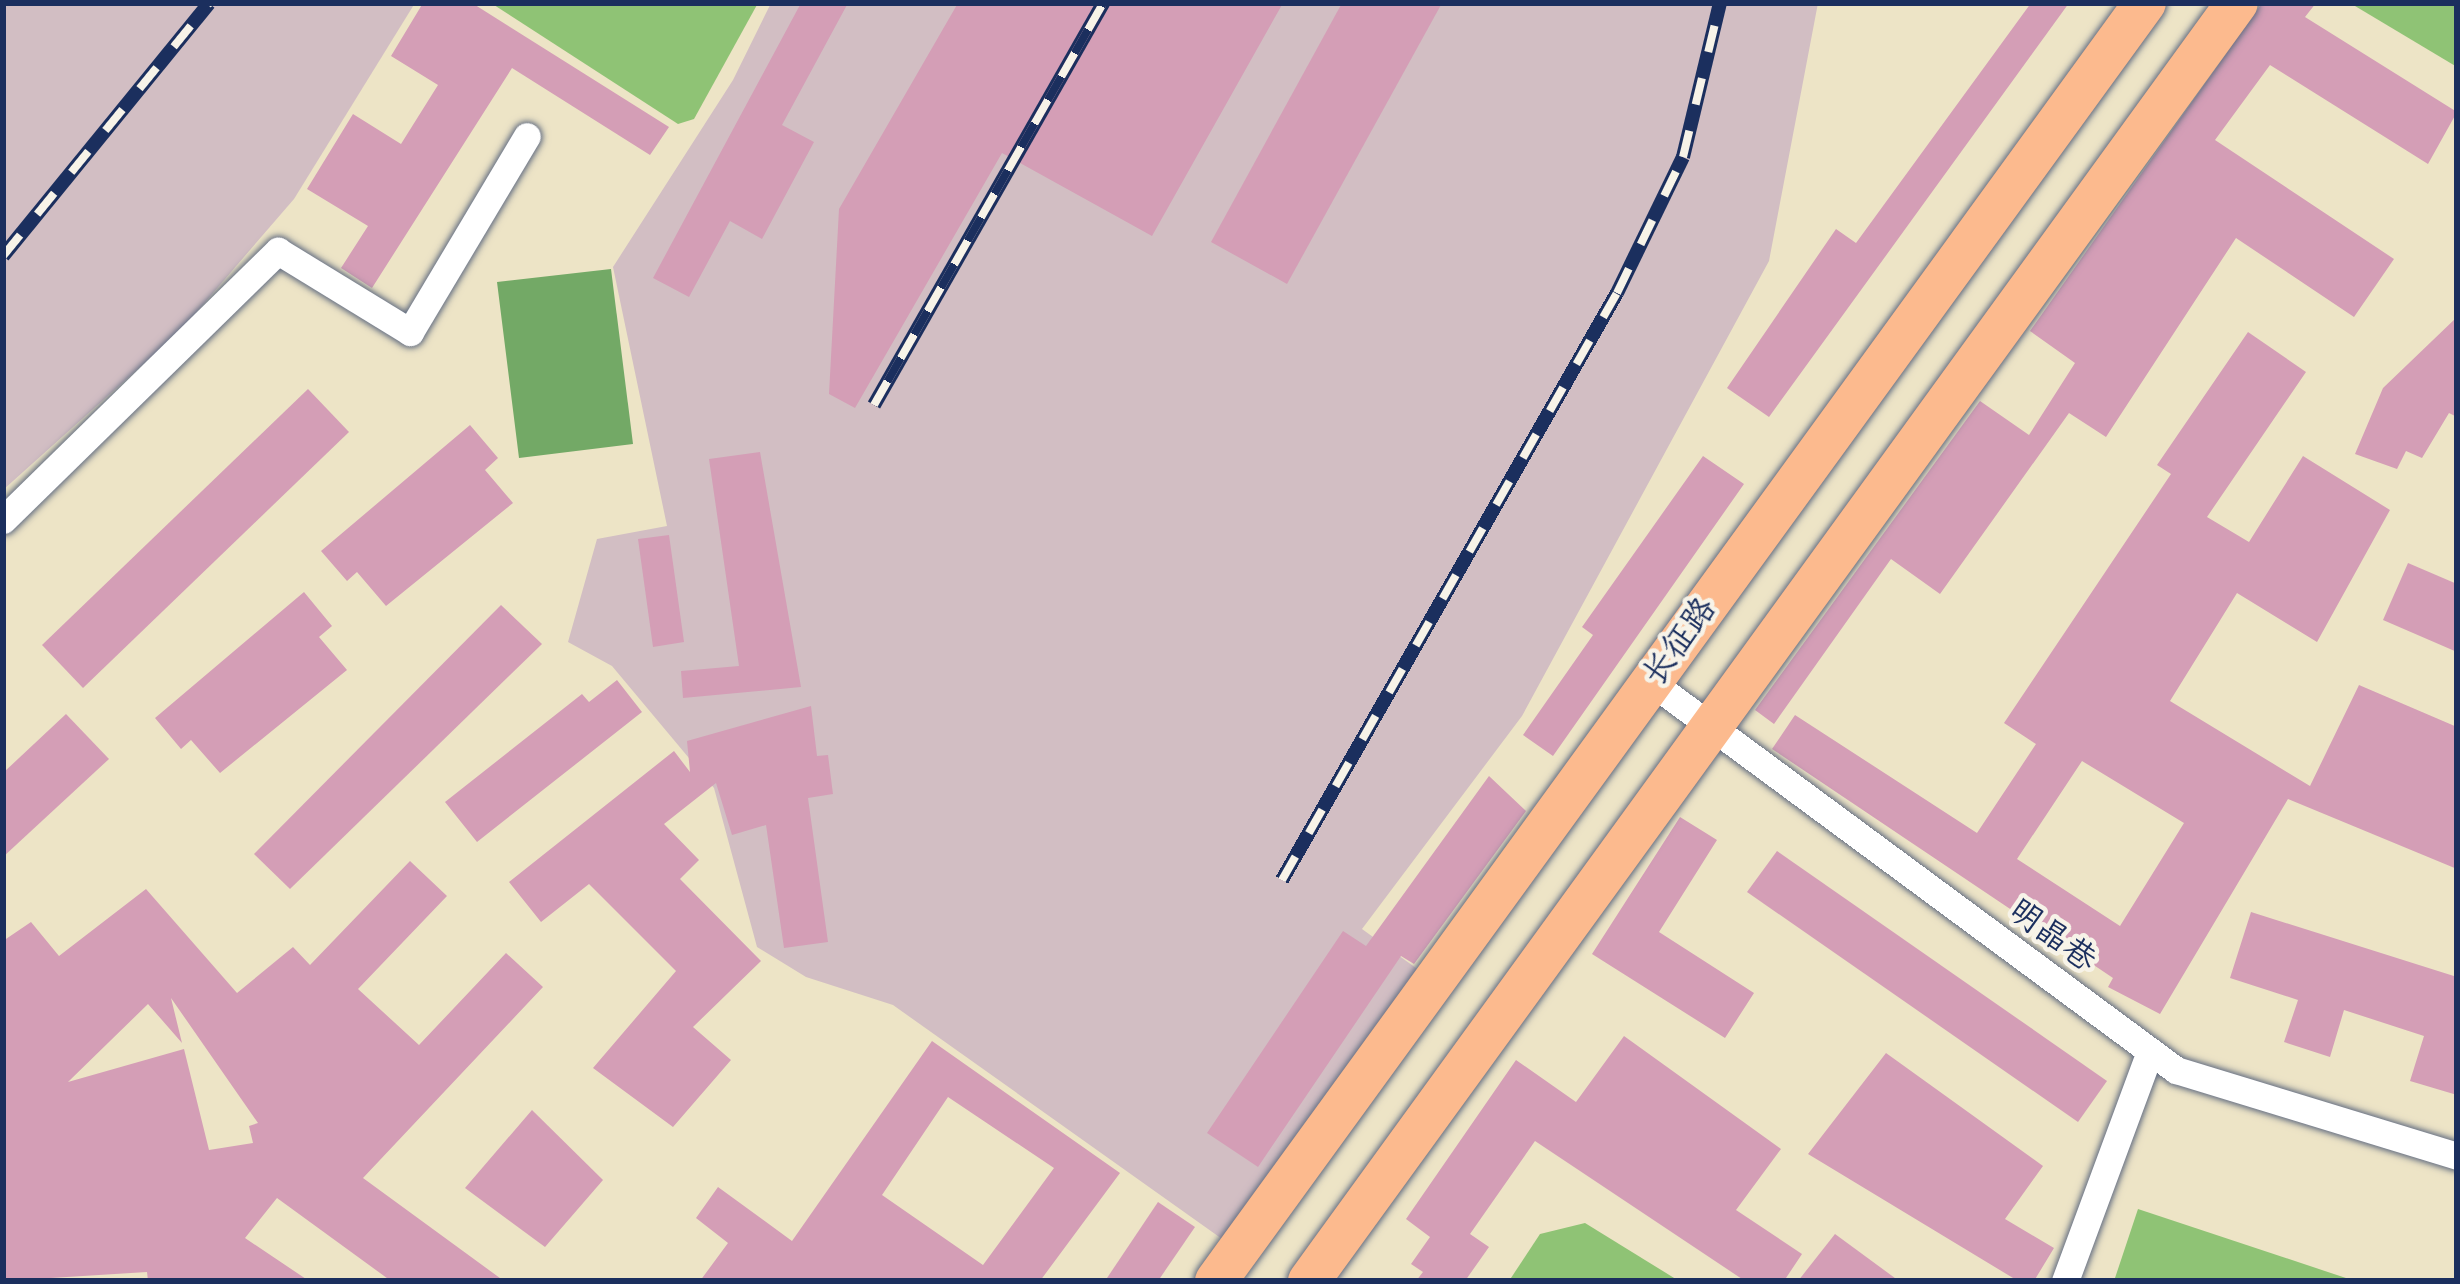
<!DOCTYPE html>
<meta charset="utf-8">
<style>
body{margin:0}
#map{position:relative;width:2460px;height:1284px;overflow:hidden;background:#ede4c6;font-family:"Balsamiq Sans","LXGW WenKai TC",sans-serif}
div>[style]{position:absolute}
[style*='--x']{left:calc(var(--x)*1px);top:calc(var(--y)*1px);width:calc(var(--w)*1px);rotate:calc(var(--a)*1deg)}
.industrial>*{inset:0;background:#d2bec3}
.green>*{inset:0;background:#8fc375}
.forest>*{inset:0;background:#73a966}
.building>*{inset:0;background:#d49eb6}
.roads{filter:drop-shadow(0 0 3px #646e82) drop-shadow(0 0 3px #646e82)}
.minor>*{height:27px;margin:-13.5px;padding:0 13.5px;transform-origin:13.5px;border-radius:13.5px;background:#fff}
.primary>*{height:42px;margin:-21px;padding:0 21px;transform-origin:21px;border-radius:21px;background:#fcba8e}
.rail>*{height:14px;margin-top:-7px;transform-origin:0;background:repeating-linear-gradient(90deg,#f7f3e8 0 27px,#1b2f5e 0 54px);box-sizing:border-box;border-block:3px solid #1b2f5e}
span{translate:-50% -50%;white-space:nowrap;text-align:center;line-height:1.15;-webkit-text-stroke:9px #f7f3e8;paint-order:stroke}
.street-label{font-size:33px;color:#1b2f5e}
.frame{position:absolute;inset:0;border:6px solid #1b2f5e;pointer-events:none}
</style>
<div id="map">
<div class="industrial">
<i style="clip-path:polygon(3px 3px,415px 3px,294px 199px,181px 330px,3px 490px)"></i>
<i style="clip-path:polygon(771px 3px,1818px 3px,1769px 261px,1522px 716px,1362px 929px,1434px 981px,1239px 1251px,893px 1005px,806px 977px,757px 947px,714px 788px,612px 666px,568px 642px,597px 539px,667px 526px,613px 267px,733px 80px)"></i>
</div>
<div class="green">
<i style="clip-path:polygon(491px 3px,758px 3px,694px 119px,678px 124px)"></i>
<i style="clip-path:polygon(2350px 3px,2457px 3px,2457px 67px)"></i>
<i style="clip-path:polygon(2138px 1209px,2355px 1281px,2114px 1281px)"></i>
<i style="clip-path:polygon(1585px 1223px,1679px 1281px,1509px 1281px,1540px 1234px)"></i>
</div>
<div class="forest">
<i style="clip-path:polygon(611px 269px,633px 444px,519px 458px,497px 282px)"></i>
</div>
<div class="building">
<i style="clip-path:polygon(423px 3px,472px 3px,669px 127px,650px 155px,512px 68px,372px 288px,341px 268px,368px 226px,307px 189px,353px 114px,401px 144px,438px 85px,391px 56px)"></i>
<i style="clip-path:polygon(801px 3px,848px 3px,782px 125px,814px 142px,762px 239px,730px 221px,689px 297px,653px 278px)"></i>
<i style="clip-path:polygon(958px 3px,1283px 3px,1152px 236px,1002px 153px,855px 408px,829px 394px,839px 209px)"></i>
<i style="clip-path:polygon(1342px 3px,1442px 3px,1287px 284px,1211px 242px)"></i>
<i style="clip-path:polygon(2031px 3px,2069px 3px,1769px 417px,1727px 388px,1836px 229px,1856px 243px)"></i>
<i style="clip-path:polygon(2262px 3px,2316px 3px,2305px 17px,2457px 112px,2428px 164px,2270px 65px,2215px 140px,2394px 259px,2354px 317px,2236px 238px,2106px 437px,2069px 413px,1940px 594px,1891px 559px,1774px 724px,1755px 710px,1980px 401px,2029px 435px,2075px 363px,2030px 331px)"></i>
<i style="clip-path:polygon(2457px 317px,2457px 417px,2449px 413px,2422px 458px,2406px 451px,2397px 469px,2355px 454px,2383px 388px)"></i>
<i style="clip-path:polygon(evenodd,2248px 332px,2306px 372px,2207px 517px,2249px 542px,2303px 456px,2390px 510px,2317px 642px,2237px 593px,2170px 701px,2310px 786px,2359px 685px,2457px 727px,2457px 869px,2288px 799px,2160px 1014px,2108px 987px,2113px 978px,1772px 749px,1795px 715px,1977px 833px,2036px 744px,2004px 723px,2171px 474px,2157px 465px,2248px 332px,2082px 761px,2184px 823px,2120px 926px,2017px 859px,2082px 761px)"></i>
<i style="clip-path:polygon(308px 389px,349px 432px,83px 688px,42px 645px)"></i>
<i style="clip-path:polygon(470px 425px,498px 458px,485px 470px,513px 503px,386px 606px,357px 572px,347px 581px,321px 551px)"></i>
<i style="clip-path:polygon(760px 452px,801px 687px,683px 698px,681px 671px,739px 666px,709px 459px)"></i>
<i style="clip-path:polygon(1703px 456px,1744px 484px,1553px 756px,1523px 735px,1593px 635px,1582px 627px)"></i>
<i style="clip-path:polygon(669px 535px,684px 642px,653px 647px,638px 539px)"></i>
<i style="clip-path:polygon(2408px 563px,2457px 584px,2457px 652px,2383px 620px)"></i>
<i style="clip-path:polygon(304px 592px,332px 626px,319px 637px,347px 670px,220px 773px,191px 740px,181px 749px,155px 718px)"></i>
<i style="clip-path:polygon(501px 605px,542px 644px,290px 889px,254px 854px)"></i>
<i style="clip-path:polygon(617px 680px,642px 712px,477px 842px,445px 802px,582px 694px,589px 702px)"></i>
<i style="clip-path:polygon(811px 706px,817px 756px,828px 755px,833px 794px,808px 798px,828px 942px,784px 948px,766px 825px,732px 835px,716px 783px,664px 824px,699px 860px,680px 879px,761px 961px,693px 1027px,731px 1060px,673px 1127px,593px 1068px,676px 971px,589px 884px,541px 922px,509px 882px,674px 751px,690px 772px,687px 741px)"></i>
<i style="clip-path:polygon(66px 714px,109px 759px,3px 857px,3px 773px)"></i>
<i style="clip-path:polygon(1489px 776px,1526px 811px,1414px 964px,1401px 956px,1258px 1167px,1207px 1133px,1343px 931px,1366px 946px)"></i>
<i style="clip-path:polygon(1680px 817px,1717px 840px,1659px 932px,1754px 993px,1725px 1038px,1592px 954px)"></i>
<i style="clip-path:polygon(1777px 851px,2107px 1081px,2078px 1122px,1747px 892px)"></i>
<i style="clip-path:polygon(evenodd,410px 861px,447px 896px,358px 989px,419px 1045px,506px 953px,543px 987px,363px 1178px,504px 1281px,391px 1281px,277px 1198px,245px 1238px,309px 1281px,148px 1281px,147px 1272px,3px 1281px,3px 941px,31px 922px,59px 956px,146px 889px,237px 993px,293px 947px,310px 965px,410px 861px,171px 998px,258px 1123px,249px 1126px,253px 1143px,209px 1150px,184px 1049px,68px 1082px,148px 1004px,182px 1043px,171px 998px)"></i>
<i style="clip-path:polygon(2251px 912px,2457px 977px,2457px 1095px,2410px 1081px,2424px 1036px,2344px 1010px,2330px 1057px,2284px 1042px,2298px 1000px,2230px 978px)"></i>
<i style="clip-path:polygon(1624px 1036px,1781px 1149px,1736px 1210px,1802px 1254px,1784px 1281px,1745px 1281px,1535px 1141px,1470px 1234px,1489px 1247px,1465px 1281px,1416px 1281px,1423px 1272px,1411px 1264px,1430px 1237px,1406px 1219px,1516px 1060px,1576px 1102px)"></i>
<i style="clip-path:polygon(evenodd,932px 1041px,1120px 1173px,1040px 1281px,700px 1281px,728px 1243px,696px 1218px,718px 1187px,792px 1241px,932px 1041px,948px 1097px,1054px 1168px,983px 1265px,882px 1195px,948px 1097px)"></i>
<i style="clip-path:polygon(1886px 1053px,2043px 1166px,2005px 1219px,2054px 1248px,2034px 1281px,2018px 1281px,1808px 1154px)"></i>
<i style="clip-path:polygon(532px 1110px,603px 1180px,545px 1247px,465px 1188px)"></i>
<i style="clip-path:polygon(1158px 1202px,1195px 1227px,1158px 1281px,1105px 1281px)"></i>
<i style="clip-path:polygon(1835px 1234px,1899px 1281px,1798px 1281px)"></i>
</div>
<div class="roads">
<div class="minor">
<i style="--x:3;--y:520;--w:385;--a:-44.4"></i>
<i style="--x:278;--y:251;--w:155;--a:31.5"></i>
<i style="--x:410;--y:332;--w:228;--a:-59.2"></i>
<i style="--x:1651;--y:682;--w:653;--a:36.47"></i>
<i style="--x:2176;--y:1070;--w:294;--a:17"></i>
<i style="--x:2065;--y:1281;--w:245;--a:-69.7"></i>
</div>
<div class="primary">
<i style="--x:1216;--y:1281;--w:1580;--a:-53.99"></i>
<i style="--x:1309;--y:1281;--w:1579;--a:-54.02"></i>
</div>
</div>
<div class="rail">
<i style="--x:3;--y:256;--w:326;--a:-50.8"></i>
<i style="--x:874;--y:405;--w:463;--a:-60.3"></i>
<i style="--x:1282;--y:880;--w:676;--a:-60.29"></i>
<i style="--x:1617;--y:293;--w:151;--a:-64.1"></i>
<i style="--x:1683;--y:157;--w:158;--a:-76.5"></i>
</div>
<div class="street-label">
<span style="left:1680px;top:642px;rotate:-54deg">长征路</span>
<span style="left:2052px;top:936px;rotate:36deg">明晶巷</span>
</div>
<div class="frame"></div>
</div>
